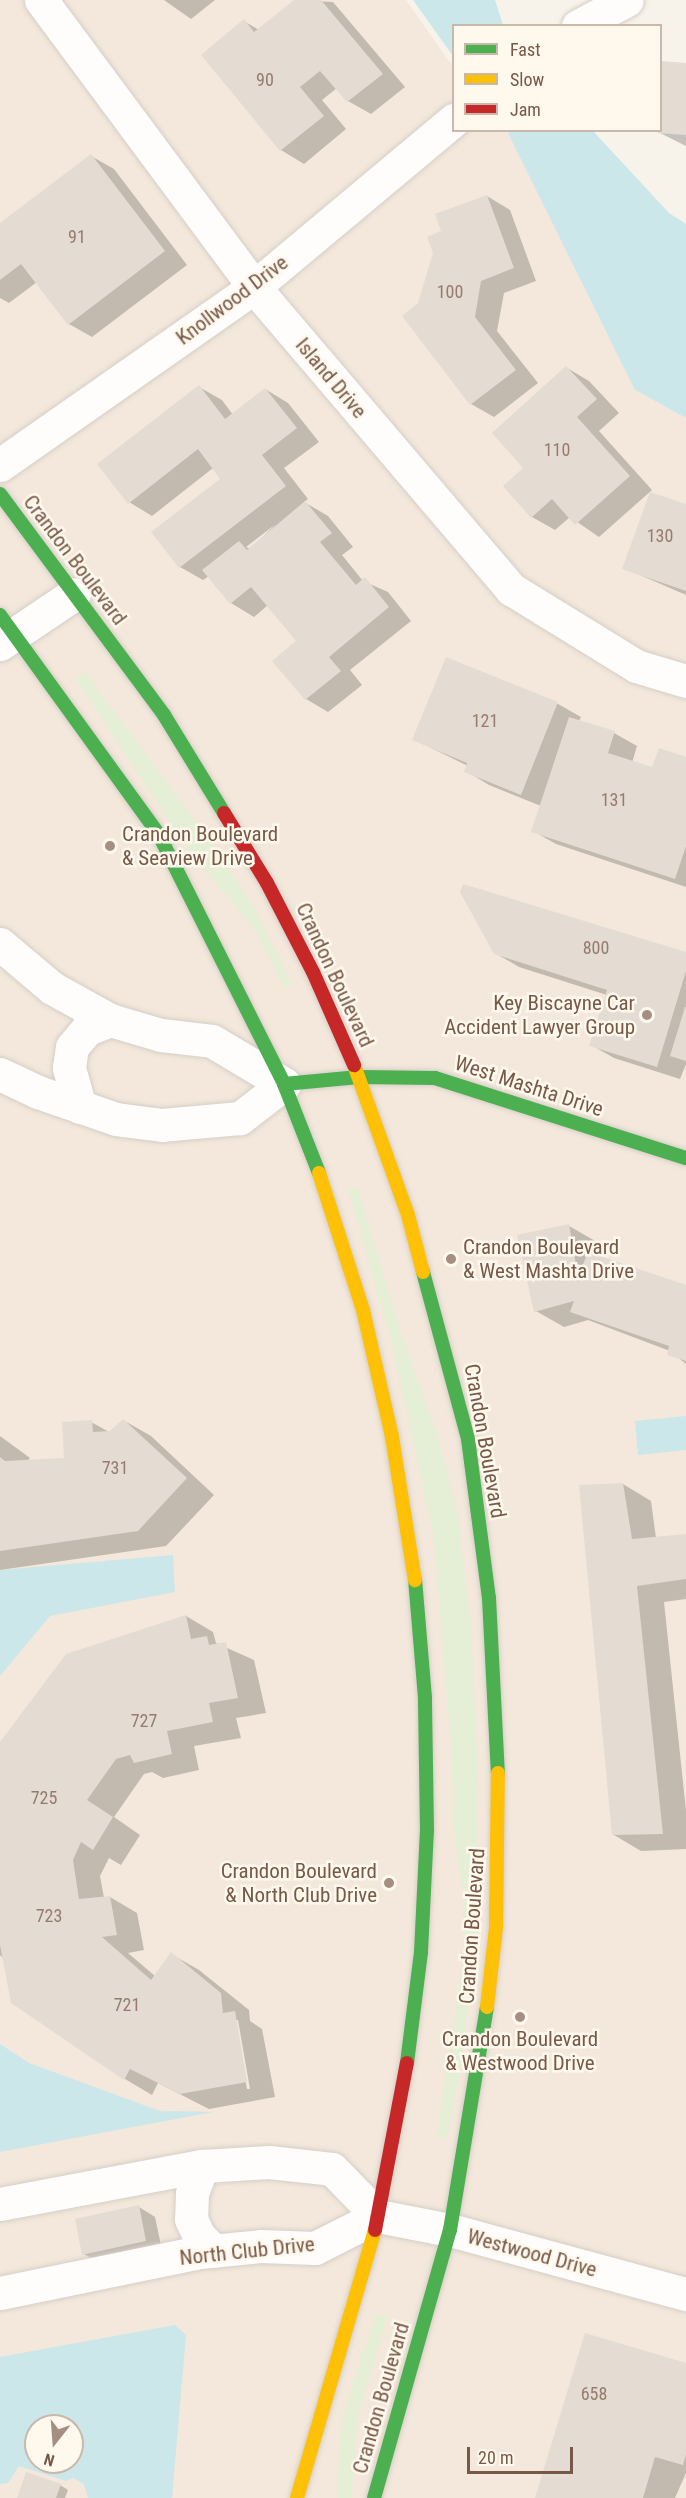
<!DOCTYPE html>
<style>
body{margin:0}
#map{position:relative;width:686px;height:2498px;overflow:hidden;background:#f7f3eb;font-family:"Roboto Condensed",sans-serif}
div>[style]{position:absolute}
[style*='--x']{left:calc(var(--x)*1px);top:calc(var(--y)*1px);width:calc(var(--w)*1px);rotate:calc(var(--a)*1deg)}
.residential>*{inset:0;background:#f3e8db}
.green>*{inset:0;background:#e4efd5}
.water>*{inset:0;background:#cbe7e9}
.shadow>*{inset:0;background:#0003}
.building>*{inset:0;background:#e4dbd2}
.roads{filter:drop-shadow(0 0 2px #d6cec8) drop-shadow(0 0 2px #d6cec8)}
.street>*{height:33px;margin:-16.5px;padding:0 16.5px;transform-origin:16.5px;border-radius:16.5px;background:#fefdfc}
.fast>*{height:14px;margin:-7px;padding:0 7px;transform-origin:7px;border-radius:7px;background:#4caf50}
.slow>*{height:14px;margin:-7px;padding:0 7px;transform-origin:7px;border-radius:7px;background:#ffc107}
.jam>*{height:14px;margin:-7px;padding:0 7px;transform-origin:7px;border-radius:7px;background:#c62828}
.dots>*{width:16px;height:16px;translate:-50% -50%;box-sizing:border-box;border:3px solid #fff8ed;border-radius:50%}
span{translate:-50% -50%;white-space:nowrap;text-align:center;line-height:1.15;-webkit-text-stroke:5px #fff8ed;paint-order:stroke}
.number-label{font-size:18px;color:#957c6e}
.number-label span{-webkit-text-stroke-width:0}
.street-label{font-size:21px;color:#785949}
.poi-label{font-size:21px;color:#785949}
.left{translate:0 -50%;text-align:left}
.right{translate:-100% -50%;text-align:right}
.legend{position:absolute;left:452px;top:24px;width:210px;height:108px;box-sizing:border-box;background:#fff8ed;border:2px solid #c9b8ab;margin:0;padding:8px 10px;list-style:none;font-size:18px;color:#785949}
.legend li{display:flex;align-items:center;gap:12px;height:30px}
.legend b{width:30px;border:2px solid #c9b8ab}
.north{position:absolute;left:24px;top:2414px;width:60px;height:60px;box-sizing:border-box;background:#fff8ed;border:2px solid #c9b8ab;border-radius:50%;rotate:197deg;font-size:16px;font-weight:700;line-height:24px;text-align:center;color:#785949}
.north::after{content:'';display:block;margin:auto;width:21px;height:27px;background:#a48f82;clip-path:polygon(50% 0,100% 100%,50% 72%,0 100%)}
.scale{position:absolute;left:467px;top:2447px;width:106px;height:27px;box-sizing:border-box;border:3px solid #785949;border-top:0;padding-left:8px;font-size:18px;line-height:21px;white-space:nowrap;color:#785949;-webkit-text-stroke:4px #fff8ed;paint-order:stroke}
</style>
<div id="map">
<div class="residential">
<i style="clip-path:polygon(evenodd,0 0,406px 0,453px 67px,454px 130px,505px 131px,517px 145px,635px 390px,686px 418px,686px 2498px,0 2498px,0 0,36px 2426px,72px 2426px,72px 2462px,36px 2462px,36px 2426px)"></i>
</div>
<div class="green">
<i style="clip-path:polygon(85px 672px,210px 841px,254px 907px,292px 984px,284px 988px,256px 932px,188px 849px,75px 678px)"></i>
<i style="clip-path:polygon(357px 1187px,402px 1337px,437px 1434px,457px 1511px,471px 1626px,478px 1781px,474px 1950px,461px 2068px,447px 2138px,437px 2137px,463px 1954px,464px 1897px,454px 1829px,451px 1744px,434px 1538px,390px 1335px,348px 1190px)"></i>
<i style="clip-path:polygon(376px 2313px,388px 2316px,358px 2415px,351px 2498px,337px 2498px,341px 2422px)"></i>
</div>
<div class="water">
<i style="clip-path:polygon(413px 0,495px 0,503px 25px,454px 26px,453px 56px)"></i>
<i style="clip-path:polygon(507px 131px,593px 131px,669px 213px,686px 224px,686px 418px,635px 390px)"></i>
<i style="clip-path:polygon(686px 1416px,686px 1450px,638px 1455px,635px 1421px)"></i>
<i style="clip-path:polygon(173px 1555px,175px 1592px,50px 1616px,0 1676px,0 1570px)"></i>
<i style="clip-path:polygon(0 2044px,29px 2063px,160px 2111px,213px 2112px,0 2152px)"></i>
<i style="clip-path:polygon(evenodd,175px 2325px,186px 2335px,172px 2498px,88px 2498px,84px 2484px,73px 2478px,66px 2481px,19px 2466px,8px 2483px,0 2484px,0 2357px,175px 2325px,36px 2426px,72px 2426px,72px 2462px,36px 2462px,36px 2426px)"></i>
</div>
<div class="shadow">
<i style="clip-path:polygon(164px 0,215px 0,191px 19px)"></i>
<i style="clip-path:polygon(296px 0,333px 2px,405px 87px,371px 114px,348px 101px,337px 88px,322px 100px,346px 129px,304px 164px,281px 150px,203px 55px,244px 21px,259px 30px)"></i>
<i style="clip-path:polygon(663px 63px,686px 65px,686px 146px,658px 132px)"></i>
<i style="clip-path:polygon(91px 156px,114px 169px,187px 265px,92px 337px,69px 324px,37px 282px,9px 303px,0 298px,0 225px)"></i>
<i style="clip-path:polygon(487px 196px,510px 210px,536px 281px,504px 293px,497px 331px,538px 383px,494px 417px,471px 404px,419px 304px,443px 232px)"></i>
<i style="clip-path:polygon(567px 368px,589px 381px,619px 413px,599px 431px,652px 490px,599px 537px,570px 517px,555px 530px,532px 517px,526px 468px)"></i>
<i style="clip-path:polygon(evenodd,199px 387px,222px 400px,233px 415px,265px 389px,288px 403px,319px 442px,284px 468px,308px 499px,304px 502px,328px 516px,353px 547px,342px 555px,363px 581px,388px 592px,411px 621px,350px 670px,362px 685px,328px 712px,306px 699px,298px 641px,268px 605px,254px 617px,231px 603px,209px 576px,203px 580px,180px 567px,153px 533px,223px 479px,213px 468px,152px 516px,129px 502px,199px 387px,276px 524px,250px 549px,246px 547px,276px 524px)"></i>
<i style="clip-path:polygon(686px 506px,686px 595px,624px 568px)"></i>
<i style="clip-path:polygon(447px 659px,558px 704px,581px 717px,579px 721px,614px 733px,637px 746px,632px 763px,653px 769px,686px 758px,686px 887px,556px 844px,533px 831px,541px 806px,489px 785px,466px 771px,468px 766px,413px 739px)"></i>
<i style="clip-path:polygon(495px 953px,686px 954px,686px 1064px,680px 1079px,614px 1058px,591px 1045px,607px 995px,519px 967px)"></i>
<i style="clip-path:polygon(569px 1226px,597px 1242px,600px 1258px,686px 1286px,686px 1364px,670px 1351px,588px 1320px,564px 1327px,536px 1311px)"></i>
<i style="clip-path:polygon(123px 1420px,151px 1436px,214px 1495px,166px 1546px,0 1570px,0 1436px,30px 1458px,27px 1461px,66px 1459px,91px 1422px,111px 1433px)"></i>
<i style="clip-path:polygon(623px 1484px,651px 1501px,656px 1538px,686px 1535px,686px 1599px,664px 1602px,686px 1811px,686px 1849px,641px 1851px,614px 1835px)"></i>
<i style="clip-path:polygon(evenodd,186px 1616px,213px 1632px,216px 1643px,254px 1660px,266px 1713px,236px 1718px,241px 1738px,194px 1746px,199px 1770px,163px 1778px,152px 1772px,144px 1774px,114px 1817px,140px 1835px,121px 1865px,109px 1858px,100px 1876px,104px 1898px,110px 1897px,137px 1913px,144px 1950px,128px 1953px,155px 1976px,171px 1954px,199px 1970px,249px 2010px,250px 2021px,262px 2029px,275px 2097px,209px 2109px,158px 2083px,152px 2095px,125px 2079px,0 1955px,0 1744px,186px 1616px,235px 2020px,238px 2020px,250px 2089px,247px 2089px,235px 2020px)"></i>
<i style="clip-path:polygon(139px 2207px,155px 2217px,162px 2250px,100px 2263px,84px 2254px)"></i>
<i style="clip-path:polygon(686px 2365px,686px 2473px,675px 2498px,536px 2498px)"></i>
<i style="clip-path:polygon(60px 2485px,68px 2490px,65px 2498px,19px 2498px)"></i>
</div>
<div class="building">
<i style="clip-path:polygon(294px 0,321px 0,383px 74px,347px 102px,320px 71px,300px 87px,324px 116px,280px 151px,201px 55px,244px 19px,254px 32px)"></i>
<i style="clip-path:polygon(661px 61px,686px 63px,686px 135px,657px 133px,660px 130px)"></i>
<i style="clip-path:polygon(91px 154px,165px 251px,68px 325px,21px 264px,0 280px,0 223px)"></i>
<i style="clip-path:polygon(487px 195px,514px 268px,481px 281px,475px 317px,516px 370px,470px 405px,402px 316px,418px 303px,433px 253px,427px 237px,441px 231px,435px 214px)"></i>
<i style="clip-path:polygon(566px 366px,597px 399px,577px 417px,630px 476px,575px 525px,552px 499px,531px 518px,503px 486px,523px 468px,492px 433px)"></i>
<i style="clip-path:polygon(199px 385px,225px 419px,265px 388px,297px 428px,262px 455px,286px 486px,179px 568px,151px 532px,220px 479px,198px 449px,128px 504px,97px 464px)"></i>
<i style="clip-path:polygon(650px 492px,686px 504px,686px 591px,622px 569px)"></i>
<i style="clip-path:polygon(305px 501px,332px 533px,320px 542px,356px 585px,365px 577px,389px 607px,329px 657px,341px 671px,305px 700px,272px 661px,296px 641px,251px 587px,230px 604px,202px 570px,239px 541px,247px 550px)"></i>
<i style="clip-path:polygon(446px 657px,558px 702px,521px 795px,464px 772px,467px 763px,412px 740px)"></i>
<i style="clip-path:polygon(569px 717px,615px 731px,608px 753px,652px 767px,659px 748px,686px 757px,686px 846px,675px 879px,531px 832px)"></i>
<i style="clip-path:polygon(463px 884px,686px 952px,686px 971px,657px 1067px,589px 1046px,607px 990px,494px 954px,460px 892px)"></i>
<i style="clip-path:polygon(685px 1007px,686px 1007px,686px 1061px,670px 1056px)"></i>
<i style="clip-path:polygon(569px 1224px,578px 1277px,588px 1252px,686px 1285px,686px 1361px,667px 1355px,669px 1346px,570px 1312px,574px 1301px,534px 1312px,517px 1235px)"></i>
<i style="clip-path:polygon(123px 1419px,187px 1478px,138px 1531px,0 1551px,0 1457px,5px 1461px,64px 1458px,62px 1422px,92px 1420px,93px 1432px,110px 1431px)"></i>
<i style="clip-path:polygon(623px 1483px,632px 1539px,686px 1534px,686px 1579px,637px 1586px,663px 1834px,612px 1835px,579px 1485px)"></i>
<i style="clip-path:polygon(186px 1615px,191px 1639px,207px 1636px,209px 1645px,226px 1642px,238px 1698px,209px 1703px,213px 1722px,167px 1731px,172px 1754px,134px 1763px,130px 1755px,116px 1759px,87px 1800px,113px 1817px,93px 1850px,81px 1842px,73px 1860px,79px 1899px,110px 1896px,117px 1935px,102px 1937px,151px 1980px,171px 1952px,221px 1993px,223px 2013px,235px 2011px,247px 2082px,180px 2094px,130px 2069px,124px 2080px,11px 2003px,0 1945px,0 1742px,66px 1654px)"></i>
<i style="clip-path:polygon(139px 2205px,146px 2241px,82px 2255px,75px 2219px)"></i>
<i style="clip-path:polygon(585px 2333px,686px 2363px,686px 2454px,683px 2465px,655px 2457px,643px 2498px,535px 2498px)"></i>
<i style="clip-path:polygon(26px 2472px,61px 2484px,56px 2498px,17px 2498px)"></i>
</div>
<div class="roads">
<div class="street">
<i style="--x:41;--y:0;--w:357;--a:53.4"></i>
<i style="--x:254;--y:287;--w:397;--a:49.6"></i>
<i style="--x:511;--y:589;--w:147;--a:31.6"></i>
<i style="--x:636;--y:666;--w:52;--a:16.7"></i>
<i style="--x:578;--y:26;--w:55;--a:-28"></i>
<i style="--x:0;--y:465;--w:310;--a:-35"></i>
<i style="--x:254;--y:287;--w:261;--a:-39.9"></i>
<i style="--x:0;--y:644;--w:89;--a:-34"></i>
<i style="--x:0;--y:944;--w:68;--a:40.2"></i>
<i style="--x:52;--y:988;--w:66;--a:28.9"></i>
<i style="--x:110;--y:1020;--w:53;--a:16.4"></i>
<i style="--x:161;--y:1035;--w:51;--a:6.7"></i>
<i style="--x:212;--y:1041;--w:84;--a:30.8"></i>
<i style="--x:284;--y:1084;--w:56;--a:142.3"></i>
<i style="--x:240;--y:1118;--w:78;--a:174.9"></i>
<i style="--x:162;--y:1125;--w:46;--a:-172.6"></i>
<i style="--x:116;--y:1119;--w:83;--a:-160.9"></i>
<i style="--x:38;--y:1092;--w:42;--a:-154.7"></i>
<i style="--x:80;--y:1107;--w:41;--a:-105.8"></i>
<i style="--x:69;--y:1068;--w:21;--a:-82"></i>
<i style="--x:72;--y:1047;--w:23;--a:-50"></i>
<i style="--x:87;--y:1029;--w:25;--a:-21"></i>
<i style="--x:202;--y:2166;--w:29;--a:110"></i>
<i style="--x:192;--y:2193;--w:26;--a:92"></i>
<i style="--x:191;--y:2219;--w:19;--a:65"></i>
<i style="--x:199;--y:2236;--w:21;--a:45"></i>
<i style="--x:0;--y:2204;--w:206;--a:-10.7"></i>
<i style="--x:202;--y:2166;--w:67;--a:-3.4"></i>
<i style="--x:269;--y:2162;--w:63;--a:6.3"></i>
<i style="--x:332;--y:2169;--w:66;--a:45.6"></i>
<i style="--x:378;--y:2216;--w:73;--a:11"></i>
<i style="--x:450;--y:2230;--w:245;--a:15.2"></i>
<i style="--x:0;--y:2293;--w:204;--a:-11.6"></i>
<i style="--x:200;--y:2252;--w:61;--a:-5.6"></i>
<i style="--x:261;--y:2246;--w:54;--a:2.1"></i>
<i style="--x:315;--y:2248;--w:71;--a:-26.9"></i>
</div>
<div class="fast">
<i style="--x:0;--y:494;--w:275;--a:53.4"></i>
<i style="--x:164;--y:715;--w:115;--a:58.5"></i>
<i style="--x:0;--y:615;--w:271;--a:54.1"></i>
<i style="--x:159;--y:835;--w:279;--a:63.3"></i>
<i style="--x:284;--y:1084;--w:96;--a:68.5"></i>
<i style="--x:284;--y:1084;--w:75;--a:-5.3"></i>
<i style="--x:359;--y:1077;--w:76;--a:0.8"></i>
<i style="--x:435;--y:1078;--w:263;--a:17.7"></i>
<i style="--x:423;--y:1272;--w:173;--a:74.9"></i>
<i style="--x:468;--y:1439;--w:160;--a:82.5"></i>
<i style="--x:489;--y:1598;--w:175;--a:87.1"></i>
<i style="--x:407;--y:2063;--w:112;--a:-82.8"></i>
<i style="--x:421;--y:1952;--w:122;--a:-87.2"></i>
<i style="--x:427;--y:1830;--w:132;--a:-90.9"></i>
<i style="--x:425;--y:1698;--w:118;--a:-94.8"></i>
<i style="--x:374;--y:2498;--w:279;--a:-74.2"></i>
<i style="--x:450;--y:2230;--w:226;--a:-80.6"></i>
</div>
<div class="slow">
<i style="--x:354;--y:1065;--w:159;--a:70.2"></i>
<i style="--x:408;--y:1215;--w:59;--a:75.3"></i>
<i style="--x:319;--y:1173;--w:144;--a:72.2"></i>
<i style="--x:363;--y:1310;--w:130;--a:77.1"></i>
<i style="--x:392;--y:1437;--w:145;--a:80.9"></i>
<i style="--x:487;--y:2007;--w:80;--a:-83.5"></i>
<i style="--x:496;--y:1928;--w:155;--a:-89.3"></i>
<i style="--x:297;--y:2498;--w:279;--a:-73.8"></i>
</div>
<div class="jam">
<i style="--x:224;--y:813;--w:82;--a:58.4"></i>
<i style="--x:267;--y:883;--w:100;--a:62.7"></i>
<i style="--x:313;--y:972;--w:102;--a:66.2"></i>
<i style="--x:375;--y:2230;--w:170;--a:-79.2"></i>
</div>
</div>
<div class="dots">
<i style="left:110px;top:846px;background:#a48f82"></i>
<i style="left:647px;top:1015px;background:#a48f82"></i>
<i style="left:451px;top:1259px;background:#a48f82"></i>
<i style="left:389px;top:1883px;background:#a48f82"></i>
<i style="left:520px;top:2017px;background:#a48f82"></i>
</div>
<div class="number-label">
<span style="left:265px;top:80px">90</span>
<span style="left:77px;top:237px">91</span>
<span style="left:450px;top:292px">100</span>
<span style="left:557px;top:450px">110</span>
<span style="left:660px;top:536px">130</span>
<span style="left:485px;top:721px">121</span>
<span style="left:614px;top:800px">131</span>
<span style="left:596px;top:948px">800</span>
<span style="left:115px;top:1468px">731</span>
<span style="left:144px;top:1721px">727</span>
<span style="left:44px;top:1798px">725</span>
<span style="left:49px;top:1916px">723</span>
<span style="left:127px;top:2005px">721</span>
<span style="left:594px;top:2394px">658</span>
</div>
<div class="street-label">
<span style="left:232px;top:300px;rotate:-37deg">Knollwood Drive</span>
<span style="left:331px;top:378px;rotate:50deg">Island Drive</span>
<span style="left:75px;top:560px;rotate:53deg">Crandon Boulevard</span>
<span style="left:335px;top:975px;rotate:65deg">Crandon Boulevard</span>
<span style="left:529px;top:1086px;rotate:18deg">West Mashta Drive</span>
<span style="left:485px;top:1441px;rotate:80deg">Crandon Boulevard</span>
<span style="left:472px;top:1926px;rotate:-86deg">Crandon Boulevard</span>
<span style="left:247px;top:2251px;rotate:-6deg">North Club Drive</span>
<span style="left:532px;top:2253px;rotate:15deg">Westwood Drive</span>
<span style="left:381px;top:2398px;rotate:-74deg">Crandon Boulevard</span>
</div>
<div class="poi-label">
<span class="left" style="left:122px;top:846px">Crandon Boulevard<br>&amp; Seaview Drive</span>
<span class="right" style="left:635px;top:1015px">Key Biscayne Car<br>Accident Lawyer Group</span>
<span class="left" style="left:463px;top:1259px">Crandon Boulevard<br>&amp; West Mashta Drive</span>
<span class="right" style="left:377px;top:1883px">Crandon Boulevard<br>&amp; North Club Drive</span>
<span style="left:520px;top:2051px">Crandon Boulevard<br>&amp; Westwood Drive</span>
</div>
<ul class="legend">
<li><b style="height:8px;background:#4caf50"></b>Fast</li>
<li><b style="height:8px;background:#ffc107"></b>Slow</li>
<li><b style="height:8px;background:#c62828"></b>Jam</li>
</ul>
<div class="north">N</div>
<div class="scale">20 m</div>
</div>
